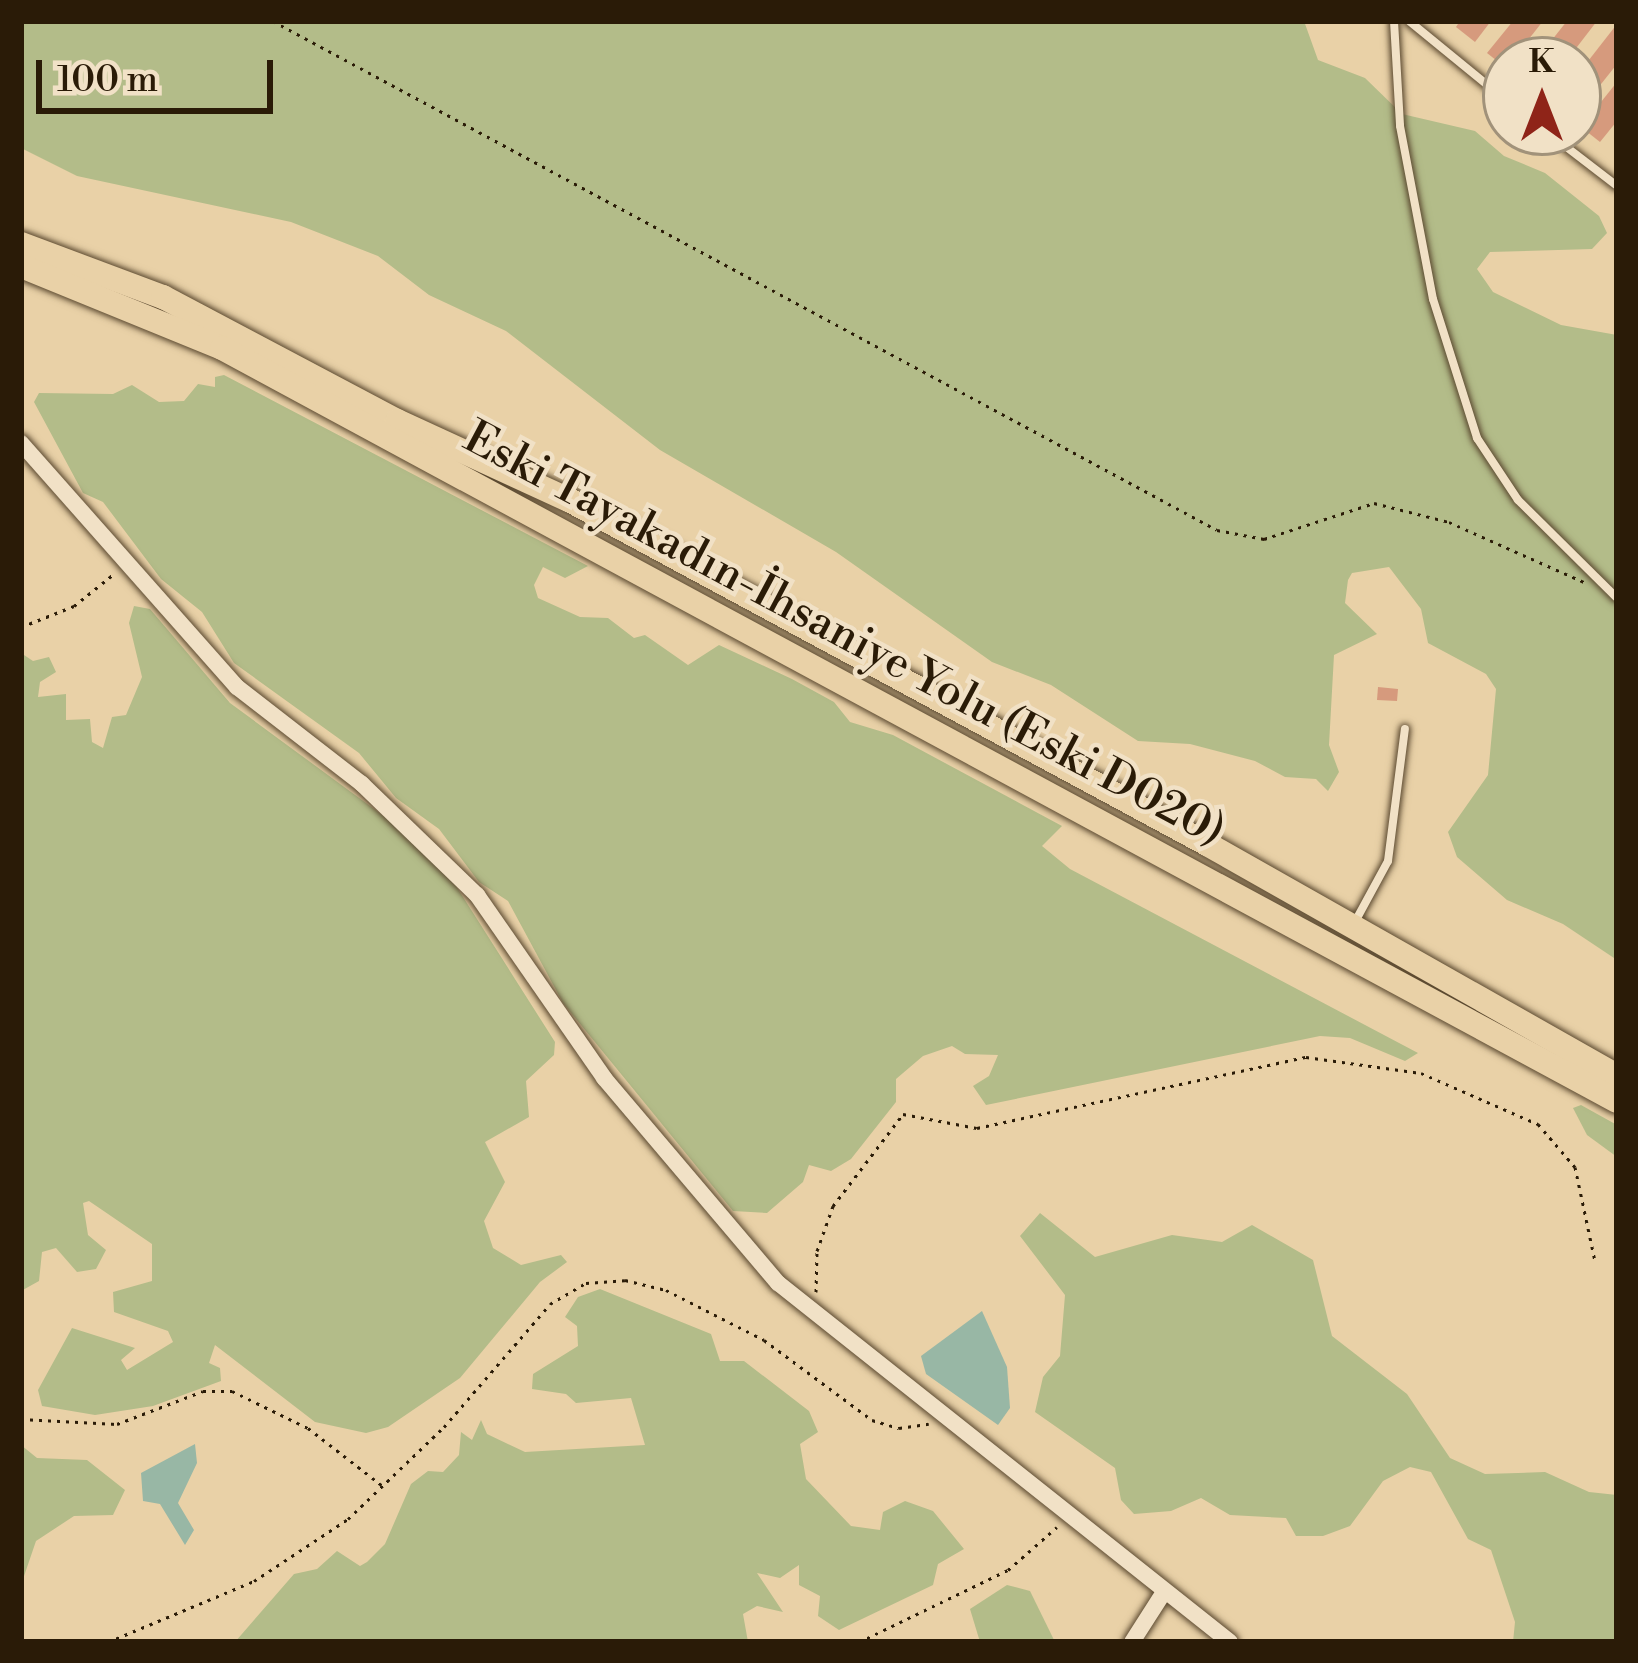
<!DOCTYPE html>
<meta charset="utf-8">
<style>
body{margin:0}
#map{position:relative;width:1638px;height:1663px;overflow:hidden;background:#e9d1a7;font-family:"Libre Bodoni",serif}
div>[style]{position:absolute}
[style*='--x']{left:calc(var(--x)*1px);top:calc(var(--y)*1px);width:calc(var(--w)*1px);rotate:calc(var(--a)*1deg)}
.green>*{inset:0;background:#b3bc89}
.water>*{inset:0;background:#98b7a5}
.building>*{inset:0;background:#d69a7d}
.path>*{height:3px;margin-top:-1.5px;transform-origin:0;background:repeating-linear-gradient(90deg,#2a1b07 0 3px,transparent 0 9px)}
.roads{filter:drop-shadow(0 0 3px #5a482f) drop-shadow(0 0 3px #5a482f)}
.service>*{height:8px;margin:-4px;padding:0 4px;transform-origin:4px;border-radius:4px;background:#f1e1c6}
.minor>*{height:16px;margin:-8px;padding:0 8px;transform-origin:8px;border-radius:8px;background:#f1e1c6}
.primary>*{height:24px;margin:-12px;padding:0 12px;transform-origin:12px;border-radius:12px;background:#e9d1a7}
span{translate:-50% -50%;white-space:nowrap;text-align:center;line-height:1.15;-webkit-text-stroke:9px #f1e1c6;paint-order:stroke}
.street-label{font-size:45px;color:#2a1b07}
.frame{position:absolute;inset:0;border:24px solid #2a1b07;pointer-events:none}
.north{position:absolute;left:1482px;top:36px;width:120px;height:120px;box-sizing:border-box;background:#f1e1c6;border:3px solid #a1927a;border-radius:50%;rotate:0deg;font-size:33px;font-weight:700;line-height:48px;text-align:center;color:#2a1b07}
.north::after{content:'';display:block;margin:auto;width:42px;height:54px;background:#8f2418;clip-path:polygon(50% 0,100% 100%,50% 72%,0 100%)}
.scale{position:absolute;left:36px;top:60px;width:237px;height:54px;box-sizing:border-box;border:6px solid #2a1b07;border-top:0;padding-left:15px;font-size:36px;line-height:42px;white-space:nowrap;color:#2a1b07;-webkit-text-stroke:9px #f1e1c6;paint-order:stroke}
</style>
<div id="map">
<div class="green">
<i style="clip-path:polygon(21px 21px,1304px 21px,1318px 60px,1365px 78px,1402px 114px,1475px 131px,1504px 156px,1545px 173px,1599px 216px,1607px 233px,1592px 249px,1490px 252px,1477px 269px,1493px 292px,1561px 325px,1617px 335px,1617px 960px,1563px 924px,1507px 900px,1457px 857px,1448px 832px,1488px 775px,1496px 689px,1486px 674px,1428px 643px,1421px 609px,1389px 567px,1352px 573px,1348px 580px,1345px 603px,1377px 634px,1334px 655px,1329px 745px,1339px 772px,1328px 791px,1316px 779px,1285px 777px,1255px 761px,1190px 744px,1138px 741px,1051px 685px,992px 662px,836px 552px,660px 450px,506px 331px,429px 295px,378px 256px,291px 222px,77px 176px,21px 148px)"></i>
<i style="clip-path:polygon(224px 375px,588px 566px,565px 578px,543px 567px,534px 585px,538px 598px,580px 617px,608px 618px,634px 638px,645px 635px,688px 665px,719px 645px,792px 679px,834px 702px,850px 722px,893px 735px,1062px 826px,1042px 846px,1070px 869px,1418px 1053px,1405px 1061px,1350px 1038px,1320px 1036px,986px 1105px,973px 1086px,989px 1076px,998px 1055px,965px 1054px,952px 1046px,923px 1056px,896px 1079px,896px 1102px,851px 1159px,831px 1171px,809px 1165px,803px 1182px,767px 1213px,733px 1211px,563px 1003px,508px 901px,479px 882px,439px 829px,396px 798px,359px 753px,234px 663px,202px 612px,161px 579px,103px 502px,83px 493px,34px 402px,39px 393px,113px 394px,132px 385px,159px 402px,184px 401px,198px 384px,215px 387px,215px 377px)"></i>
<i style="clip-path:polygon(134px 606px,150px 609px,230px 703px,385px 817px,456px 886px,555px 1042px,554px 1055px,526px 1081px,529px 1117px,485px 1142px,505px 1182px,484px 1221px,493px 1248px,521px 1265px,561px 1255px,567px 1262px,540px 1282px,460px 1378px,388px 1427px,366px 1433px,315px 1422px,215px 1345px,209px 1363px,220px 1368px,221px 1381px,153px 1406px,95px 1415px,42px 1406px,38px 1390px,72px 1328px,135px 1348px,121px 1360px,127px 1370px,173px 1342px,168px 1331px,114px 1312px,113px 1292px,152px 1281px,152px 1244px,89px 1201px,83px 1203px,88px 1235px,106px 1250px,96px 1269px,77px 1272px,56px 1248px,42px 1252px,39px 1281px,21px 1291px,21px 653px,33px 661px,49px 657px,56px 672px,40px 682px,38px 697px,66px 694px,66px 720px,90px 719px,92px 742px,103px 748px,112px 717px,126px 715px,142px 677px,129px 623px)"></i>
<i style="clip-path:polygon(1581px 1105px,1617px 1125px,1617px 1157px,1587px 1135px,1573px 1108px)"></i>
<i style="clip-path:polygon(1040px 1213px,1095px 1257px,1172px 1235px,1222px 1242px,1252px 1225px,1313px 1260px,1332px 1336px,1407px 1394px,1450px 1458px,1485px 1474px,1545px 1472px,1589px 1492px,1617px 1495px,1617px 1642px,1513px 1642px,1515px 1622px,1491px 1550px,1468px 1539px,1431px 1472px,1410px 1467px,1383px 1481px,1350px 1526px,1323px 1536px,1296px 1536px,1286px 1518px,1230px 1515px,1201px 1498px,1171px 1511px,1134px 1514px,1121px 1500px,1115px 1468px,1035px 1412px,1043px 1377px,1060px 1356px,1065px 1295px,1020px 1236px)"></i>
<i style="clip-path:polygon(600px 1289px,711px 1334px,720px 1361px,744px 1361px,809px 1411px,818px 1432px,800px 1444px,806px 1479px,851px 1526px,880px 1530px,883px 1512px,905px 1501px,933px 1511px,964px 1549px,938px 1564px,933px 1585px,839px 1630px,818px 1616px,820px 1596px,799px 1585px,799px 1565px,780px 1578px,757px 1573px,783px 1612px,757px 1606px,743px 1614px,748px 1642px,235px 1642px,294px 1574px,317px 1569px,337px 1551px,360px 1566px,367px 1562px,385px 1544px,411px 1484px,428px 1471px,443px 1472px,459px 1455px,461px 1432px,472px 1440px,481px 1420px,487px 1434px,525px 1452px,645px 1445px,631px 1398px,576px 1403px,566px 1394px,532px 1389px,533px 1374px,578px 1346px,577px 1326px,565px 1317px,578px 1297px)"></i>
<i style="clip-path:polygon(21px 1445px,37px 1458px,87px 1460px,125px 1490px,113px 1515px,74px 1516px,36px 1541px,21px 1585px)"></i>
<i style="clip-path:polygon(1007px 1585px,1030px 1591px,1055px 1642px,980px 1642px,970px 1609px)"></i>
</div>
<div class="water">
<i style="clip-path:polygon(982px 1311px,1007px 1367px,1010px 1408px,998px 1425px,926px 1374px,921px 1356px)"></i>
<i style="clip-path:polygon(195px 1444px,197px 1463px,178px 1503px,194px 1530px,185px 1545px,160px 1504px,143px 1501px,141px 1473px)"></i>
</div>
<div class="building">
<i style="clip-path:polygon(1460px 21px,1491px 21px,1475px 42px,1456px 27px)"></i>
<i style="clip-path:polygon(1513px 21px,1543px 21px,1506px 68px,1487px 53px)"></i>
<i style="clip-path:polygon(1567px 21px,1597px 21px,1567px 60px,1536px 60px)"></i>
<i style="clip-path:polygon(1617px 24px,1617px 64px,1578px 113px,1578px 74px)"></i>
<i style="clip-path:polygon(1617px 82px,1617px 121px,1600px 142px,1581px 127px)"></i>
<i style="clip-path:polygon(1378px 687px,1398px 689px,1397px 701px,1377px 700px)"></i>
</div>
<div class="path">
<i style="--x:273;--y:21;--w:1072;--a:28.33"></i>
<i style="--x:1217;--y:530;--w:48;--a:10.8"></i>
<i style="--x:1264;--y:539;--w:116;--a:-18.1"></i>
<i style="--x:1374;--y:503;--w:77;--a:14.2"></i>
<i style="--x:1449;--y:522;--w:148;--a:24"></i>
<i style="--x:21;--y:627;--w:57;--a:-21.6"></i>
<i style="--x:74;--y:606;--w:53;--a:-38.8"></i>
<i style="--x:816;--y:1292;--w:41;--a:-88.6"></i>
<i style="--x:817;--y:1251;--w:48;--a:-70.4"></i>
<i style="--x:833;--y:1206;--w:116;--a:-52.7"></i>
<i style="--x:903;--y:1114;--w:75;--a:10.7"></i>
<i style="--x:977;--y:1128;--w:337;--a:-12.2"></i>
<i style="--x:1306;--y:1057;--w:116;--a:7.9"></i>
<i style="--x:1421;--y:1073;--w:128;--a:23.6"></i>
<i style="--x:1538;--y:1124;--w:57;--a:49.3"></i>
<i style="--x:1575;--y:1167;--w:96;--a:78"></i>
<i style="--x:21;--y:1419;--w:96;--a:3"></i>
<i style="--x:117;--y:1424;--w:92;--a:-21"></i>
<i style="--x:203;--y:1391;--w:29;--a:0"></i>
<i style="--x:232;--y:1391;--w:85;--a:26"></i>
<i style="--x:308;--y:1428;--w:96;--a:37.8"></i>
<i style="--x:108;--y:1642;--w:158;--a:-22.7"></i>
<i style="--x:254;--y:1581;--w:113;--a:-33.4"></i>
<i style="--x:348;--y:1519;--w:133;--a:-43.8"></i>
<i style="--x:444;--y:1427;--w:162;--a:-49.2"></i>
<i style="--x:550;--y:1304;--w:42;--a:-30.3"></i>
<i style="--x:586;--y:1283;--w:39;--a:-4"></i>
<i style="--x:625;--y:1280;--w:42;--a:13.7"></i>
<i style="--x:666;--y:1290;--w:110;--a:27"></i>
<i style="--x:764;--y:1340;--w:134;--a:36.5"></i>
<i style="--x:872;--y:1420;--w:28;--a:17"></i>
<i style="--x:899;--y:1428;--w:30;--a:-8"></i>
<i style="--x:859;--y:1642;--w:165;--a:-25.8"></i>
<i style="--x:1008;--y:1570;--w:65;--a:-41.3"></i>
</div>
<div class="roads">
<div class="service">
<i style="--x:1394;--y:21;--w:105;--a:86.7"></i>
<i style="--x:1400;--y:126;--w:176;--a:79.2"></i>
<i style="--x:1433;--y:299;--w:146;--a:72.4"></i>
<i style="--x:1477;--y:438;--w:74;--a:56.5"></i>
<i style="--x:1518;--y:500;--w:139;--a:44.7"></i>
<i style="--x:1409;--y:21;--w:125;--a:39.2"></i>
<i style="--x:1547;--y:132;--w:88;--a:37.6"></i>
<i style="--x:1356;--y:920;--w:67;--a:-61.5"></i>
<i style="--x:1388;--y:861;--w:133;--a:-82.7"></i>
</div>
<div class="minor">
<i style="--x:21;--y:443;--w:326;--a:48.5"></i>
<i style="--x:237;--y:687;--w:158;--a:37.8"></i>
<i style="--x:362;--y:784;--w:160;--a:44"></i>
<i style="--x:477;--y:895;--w:223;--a:55.2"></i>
<i style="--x:604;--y:1078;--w:269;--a:49.7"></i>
<i style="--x:778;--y:1283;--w:577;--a:38.46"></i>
<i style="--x:1132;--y:1642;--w:56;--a:-57.4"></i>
</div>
<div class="primary">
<i style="--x:21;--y:244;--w:152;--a:20.5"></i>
<i style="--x:163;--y:297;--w:265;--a:27.9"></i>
<i style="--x:397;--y:421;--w:189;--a:24.7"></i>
<i style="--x:569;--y:500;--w:725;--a:28.33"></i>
<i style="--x:1207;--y:844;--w:471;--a:29.5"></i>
<i style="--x:21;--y:266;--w:217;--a:22.2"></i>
<i style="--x:222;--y:348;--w:1585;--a:28.36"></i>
</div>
</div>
<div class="street-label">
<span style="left:844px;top:635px;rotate:28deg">Eski Tayakadın-İhsaniye Yolu (Eski D020)</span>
</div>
<div class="frame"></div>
<div class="north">K</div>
<div class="scale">100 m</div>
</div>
